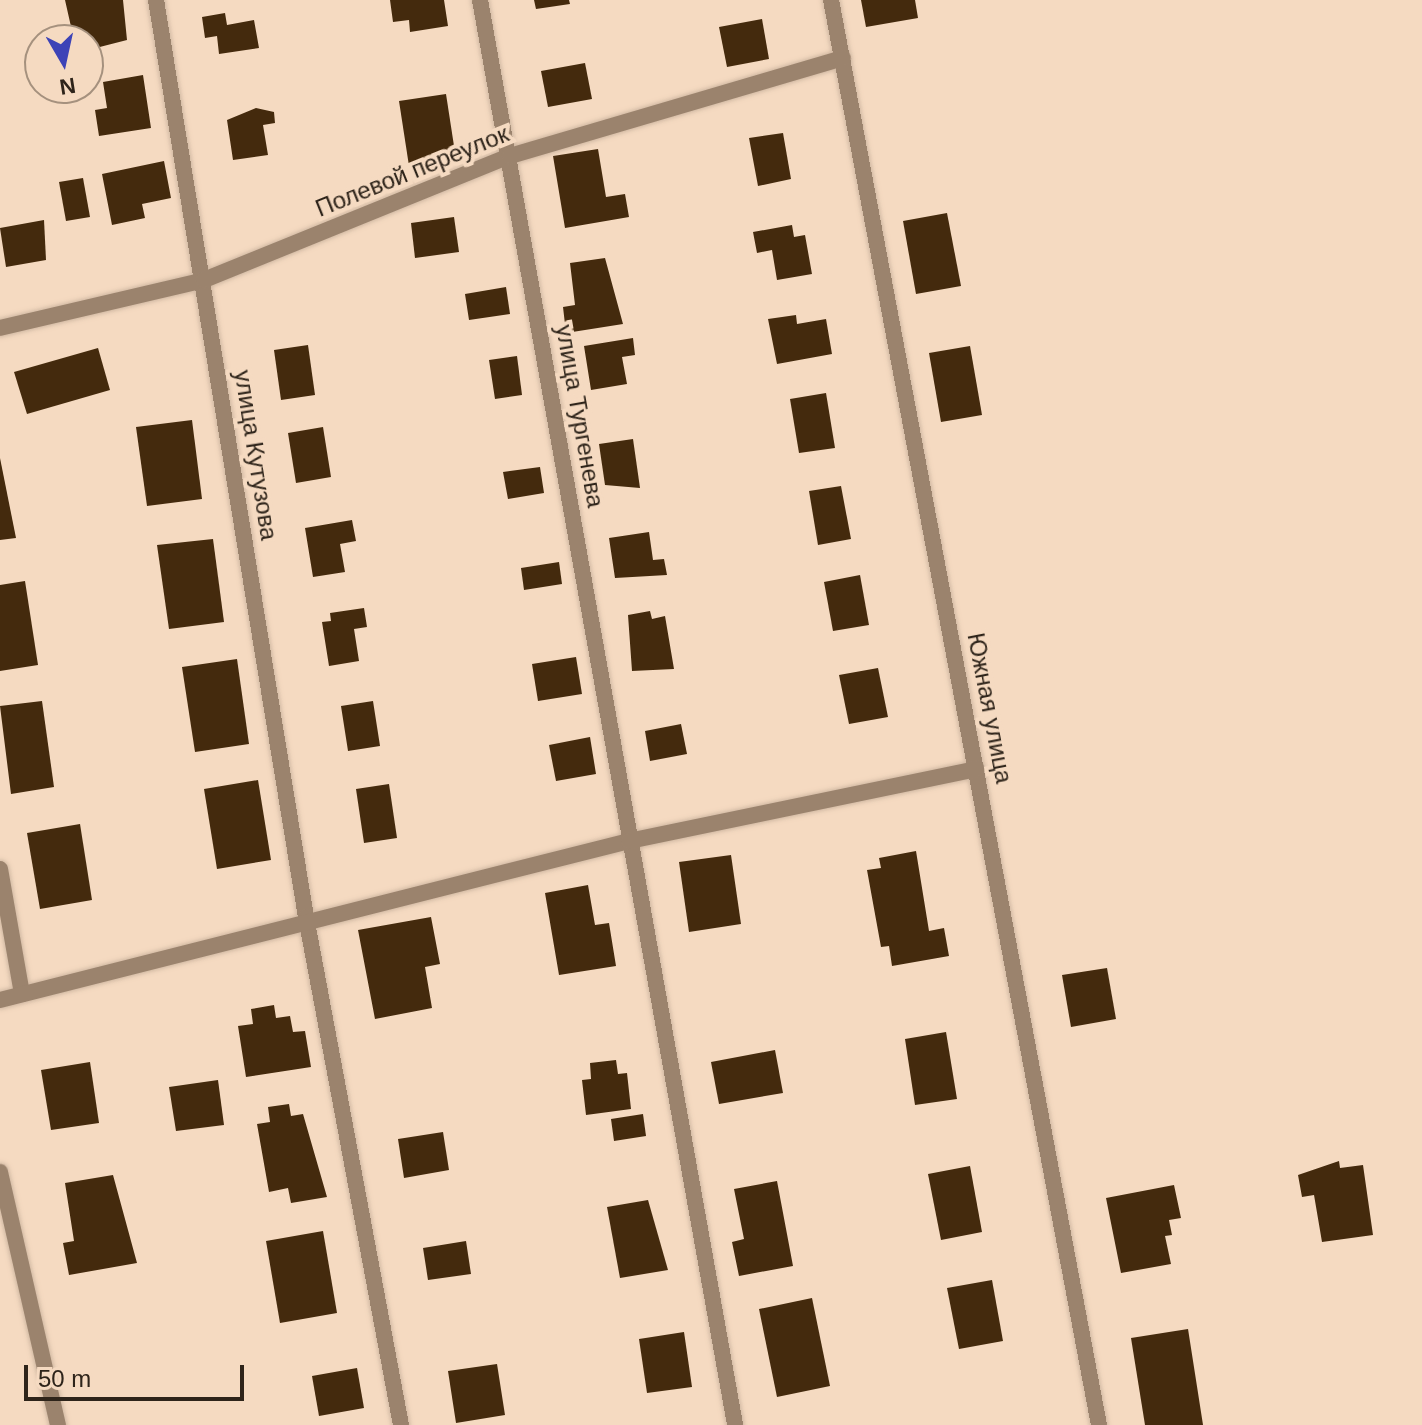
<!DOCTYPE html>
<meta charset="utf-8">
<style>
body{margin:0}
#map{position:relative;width:1422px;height:1425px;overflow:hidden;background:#f5dac1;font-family:Arial,sans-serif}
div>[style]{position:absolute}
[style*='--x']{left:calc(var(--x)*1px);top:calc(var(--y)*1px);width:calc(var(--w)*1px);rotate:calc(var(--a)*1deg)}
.building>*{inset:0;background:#442a0d}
.roads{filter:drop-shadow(0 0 2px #d1b9a3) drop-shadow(0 0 2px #d1b9a3)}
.minor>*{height:16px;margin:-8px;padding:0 8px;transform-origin:8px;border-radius:8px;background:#9b836d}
span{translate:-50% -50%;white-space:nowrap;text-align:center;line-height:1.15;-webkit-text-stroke:8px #f5dac1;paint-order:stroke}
.street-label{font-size:24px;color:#2e241a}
.north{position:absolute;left:24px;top:24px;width:80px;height:80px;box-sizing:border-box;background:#f5dac1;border:2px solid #a5917e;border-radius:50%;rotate:171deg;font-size:22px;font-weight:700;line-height:32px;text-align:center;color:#2e241a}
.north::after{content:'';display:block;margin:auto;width:28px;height:36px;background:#3d43b7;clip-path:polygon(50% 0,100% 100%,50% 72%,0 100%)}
.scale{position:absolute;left:24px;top:1365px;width:220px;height:36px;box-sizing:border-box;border:4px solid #2e241a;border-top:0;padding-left:10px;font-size:24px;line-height:28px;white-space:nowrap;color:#2e241a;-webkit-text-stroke:6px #f5dac1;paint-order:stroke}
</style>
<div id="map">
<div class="building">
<i style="clip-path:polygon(65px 0,123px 0,127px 40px,88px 50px,88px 40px,74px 40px)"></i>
<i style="clip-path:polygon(390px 0,444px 0,448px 26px,410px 32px,409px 20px,393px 22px)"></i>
<i style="clip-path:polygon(534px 0,569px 0,570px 4px,536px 9px)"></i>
<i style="clip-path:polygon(861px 0,915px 0,918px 18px,866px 27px)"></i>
<i style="clip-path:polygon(225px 13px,227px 25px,254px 20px,259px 48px,219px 54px,217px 36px,205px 38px,202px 17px)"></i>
<i style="clip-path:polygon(762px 19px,769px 59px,727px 67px,719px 27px)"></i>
<i style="clip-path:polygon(585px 63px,592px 99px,548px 107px,541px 71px)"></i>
<i style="clip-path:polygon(143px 75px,151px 128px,99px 136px,95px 110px,107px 108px,103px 82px)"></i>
<i style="clip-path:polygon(446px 94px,456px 159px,409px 166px,399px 101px)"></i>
<i style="clip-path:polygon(256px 108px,274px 112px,275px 123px,263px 125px,268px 155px,233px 160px,227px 120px)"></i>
<i style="clip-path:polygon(783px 133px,791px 179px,758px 186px,749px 138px)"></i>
<i style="clip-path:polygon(598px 149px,606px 197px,625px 194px,629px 217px,565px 228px,553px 156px)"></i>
<i style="clip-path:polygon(164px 161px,171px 198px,142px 204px,145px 218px,112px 225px,102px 174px)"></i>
<i style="clip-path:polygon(83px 178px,90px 217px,66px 221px,59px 182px)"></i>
<i style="clip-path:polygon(947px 213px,961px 286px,916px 294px,903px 221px)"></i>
<i style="clip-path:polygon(454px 217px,459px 252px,415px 258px,411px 223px)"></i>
<i style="clip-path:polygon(44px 220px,46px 260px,6px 267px,0 228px)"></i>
<i style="clip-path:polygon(792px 225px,794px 237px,805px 235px,812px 274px,777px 280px,772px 250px,757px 253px,753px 232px)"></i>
<i style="clip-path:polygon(605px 258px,623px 324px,566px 333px,563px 307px,575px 305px,570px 263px)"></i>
<i style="clip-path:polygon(506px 287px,510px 314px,469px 320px,465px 294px)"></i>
<i style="clip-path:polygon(796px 315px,797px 324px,826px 319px,832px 354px,777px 364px,768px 319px)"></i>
<i style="clip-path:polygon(633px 338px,635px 355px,622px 357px,627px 384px,591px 390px,584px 346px)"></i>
<i style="clip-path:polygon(308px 345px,315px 395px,281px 400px,274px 350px)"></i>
<i style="clip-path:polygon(970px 346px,982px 415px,941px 422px,929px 353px)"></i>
<i style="clip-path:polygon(98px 348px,110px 390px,27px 414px,14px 372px)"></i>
<i style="clip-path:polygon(517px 356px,522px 395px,495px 399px,489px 360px)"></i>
<i style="clip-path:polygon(826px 393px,835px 448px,799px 453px,790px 399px)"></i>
<i style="clip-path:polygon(192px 420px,202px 499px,147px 506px,136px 427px)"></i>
<i style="clip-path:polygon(323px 427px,331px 477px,296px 483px,288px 433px)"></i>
<i style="clip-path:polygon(633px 439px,640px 488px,605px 485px,599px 444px)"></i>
<i style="clip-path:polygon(0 458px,16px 538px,0 540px)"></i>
<i style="clip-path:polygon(540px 467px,544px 493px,508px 499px,503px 472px)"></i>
<i style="clip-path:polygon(841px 486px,851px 539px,818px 545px,809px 491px)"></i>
<i style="clip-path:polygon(352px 520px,356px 541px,340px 544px,345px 572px,313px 577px,305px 528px)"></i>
<i style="clip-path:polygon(649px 532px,653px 560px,664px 559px,667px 575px,615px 578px,609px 538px)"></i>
<i style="clip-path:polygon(213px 539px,224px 622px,169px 629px,157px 545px)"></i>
<i style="clip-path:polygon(559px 562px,562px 584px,524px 590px,521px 568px)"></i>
<i style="clip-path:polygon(860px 575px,869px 625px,833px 631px,824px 582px)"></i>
<i style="clip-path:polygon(25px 581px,38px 665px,0 671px,0 585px)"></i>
<i style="clip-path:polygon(364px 608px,367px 627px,354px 629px,359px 661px,329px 666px,322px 622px,331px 621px,330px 613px)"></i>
<i style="clip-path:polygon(650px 611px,652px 619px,665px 616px,674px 669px,632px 671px,628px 615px)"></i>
<i style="clip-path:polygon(576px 657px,582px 694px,538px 701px,532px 664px)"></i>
<i style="clip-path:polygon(237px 659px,249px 744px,195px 752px,182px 667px)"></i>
<i style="clip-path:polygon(878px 668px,888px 717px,849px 724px,839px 675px)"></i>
<i style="clip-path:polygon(42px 701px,54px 787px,11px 794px,0 706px)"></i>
<i style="clip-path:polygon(373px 701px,380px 746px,348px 751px,341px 706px)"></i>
<i style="clip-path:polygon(681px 724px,687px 754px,650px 761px,645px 731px)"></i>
<i style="clip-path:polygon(590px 737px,596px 774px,556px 781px,549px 745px)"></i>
<i style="clip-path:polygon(258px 780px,271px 860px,217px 869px,204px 789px)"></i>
<i style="clip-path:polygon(389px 784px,397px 838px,364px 843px,356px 789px)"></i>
<i style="clip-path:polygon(80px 824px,92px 900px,40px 909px,27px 833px)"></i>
<i style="clip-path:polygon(916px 851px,929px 931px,944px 928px,949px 956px,892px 966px,889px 946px,881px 947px,867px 870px,881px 868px,879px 858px)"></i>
<i style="clip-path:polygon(731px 855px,741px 924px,689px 932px,679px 862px)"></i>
<i style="clip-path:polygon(588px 885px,595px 925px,609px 923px,616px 966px,559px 975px,545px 893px)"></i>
<i style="clip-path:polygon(431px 917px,440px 964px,425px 967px,432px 1008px,375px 1019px,358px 930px)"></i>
<i style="clip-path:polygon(1107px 968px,1116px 1019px,1071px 1027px,1062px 975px)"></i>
<i style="clip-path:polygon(274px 1005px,276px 1018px,290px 1016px,293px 1032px,305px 1031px,311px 1067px,246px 1077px,238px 1026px,253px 1024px,251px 1009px)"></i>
<i style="clip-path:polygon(946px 1032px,957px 1099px,915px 1105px,905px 1039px)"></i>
<i style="clip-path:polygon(775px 1050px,783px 1093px,719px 1104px,711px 1062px)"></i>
<i style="clip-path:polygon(616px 1060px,618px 1074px,627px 1073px,631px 1109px,586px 1115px,582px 1080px,591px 1079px,590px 1063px)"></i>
<i style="clip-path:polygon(90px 1062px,99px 1123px,51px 1130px,41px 1070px)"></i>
<i style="clip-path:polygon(218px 1080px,224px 1125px,176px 1131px,169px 1087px)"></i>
<i style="clip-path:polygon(289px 1104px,291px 1116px,303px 1114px,327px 1197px,291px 1203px,288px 1188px,269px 1192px,257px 1124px,270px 1122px,268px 1107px)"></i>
<i style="clip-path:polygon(643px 1114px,646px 1136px,614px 1141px,611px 1119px)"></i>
<i style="clip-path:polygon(443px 1132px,449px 1170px,404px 1178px,398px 1139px)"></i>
<i style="clip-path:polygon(1339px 1161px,1340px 1168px,1363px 1165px,1373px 1235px,1322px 1242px,1314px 1195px,1302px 1197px,1298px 1175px)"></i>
<i style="clip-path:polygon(970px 1166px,982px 1232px,941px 1240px,928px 1174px)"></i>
<i style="clip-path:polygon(113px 1175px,137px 1263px,69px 1275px,63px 1243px,74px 1241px,65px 1183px)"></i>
<i style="clip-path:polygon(777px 1181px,793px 1266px,739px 1276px,732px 1242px,744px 1239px,734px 1189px)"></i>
<i style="clip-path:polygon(1174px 1185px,1181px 1218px,1169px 1220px,1172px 1235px,1165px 1236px,1171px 1264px,1121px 1273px,1106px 1198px)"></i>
<i style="clip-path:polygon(648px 1200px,668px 1270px,620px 1278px,607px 1207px)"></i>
<i style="clip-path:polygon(323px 1231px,337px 1313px,280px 1323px,266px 1241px)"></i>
<i style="clip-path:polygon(466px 1241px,471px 1274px,428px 1280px,423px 1248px)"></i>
<i style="clip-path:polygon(992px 1280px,1003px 1341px,959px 1349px,947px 1288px)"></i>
<i style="clip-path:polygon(812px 1298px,830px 1386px,777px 1397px,759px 1309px)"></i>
<i style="clip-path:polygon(1188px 1329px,1203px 1425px,1145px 1425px,1131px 1338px)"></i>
<i style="clip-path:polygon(684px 1332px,692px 1387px,647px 1393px,639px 1339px)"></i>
<i style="clip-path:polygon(497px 1364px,505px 1415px,456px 1423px,448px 1371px)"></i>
<i style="clip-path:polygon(357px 1368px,364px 1408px,319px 1416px,312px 1376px)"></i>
</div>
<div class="roads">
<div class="minor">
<i style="--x:156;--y:0;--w:929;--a:80.71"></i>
<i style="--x:306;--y:917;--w:517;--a:79.41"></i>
<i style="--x:480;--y:0;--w:1448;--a:79.85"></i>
<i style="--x:831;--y:0;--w:1450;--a:79.35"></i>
<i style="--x:0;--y:328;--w:210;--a:-13.2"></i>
<i style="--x:204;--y:280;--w:330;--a:-22.1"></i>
<i style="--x:510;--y:156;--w:347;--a:-16.4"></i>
<i style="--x:0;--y:869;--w:127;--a:80"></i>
<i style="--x:0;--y:1000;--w:649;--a:-14.19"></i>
<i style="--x:629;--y:841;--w:355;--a:-11.7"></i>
<i style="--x:0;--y:1172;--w:260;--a:77.1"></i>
</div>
</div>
<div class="street-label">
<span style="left:412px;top:171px;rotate:-22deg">Полевой переулок</span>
<span style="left:580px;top:416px;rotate:80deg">улица Тургенева</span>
<span style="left:256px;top:455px;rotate:81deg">улица Кутузова</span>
<span style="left:990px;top:708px;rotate:79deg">Южная улица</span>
</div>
<div class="north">N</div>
<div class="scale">50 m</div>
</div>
